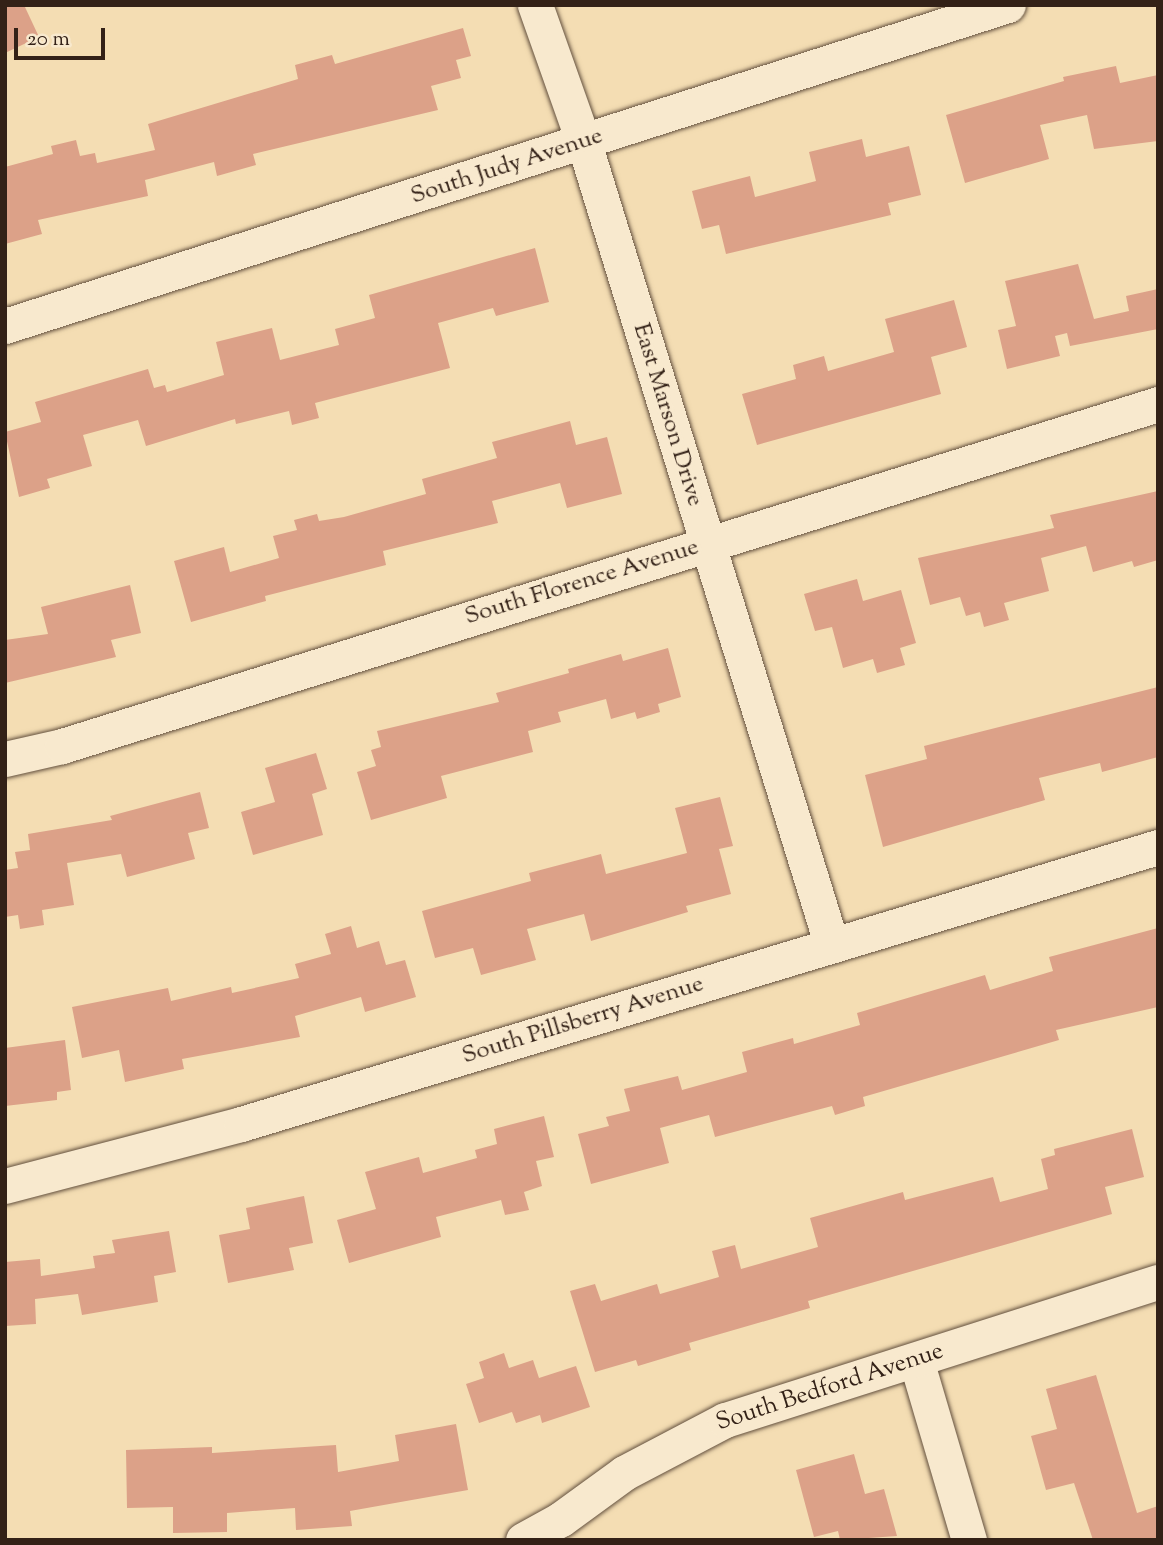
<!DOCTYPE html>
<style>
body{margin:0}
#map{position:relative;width:1163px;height:1545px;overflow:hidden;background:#f4ddb3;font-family:"Sorts Mill Goudy",serif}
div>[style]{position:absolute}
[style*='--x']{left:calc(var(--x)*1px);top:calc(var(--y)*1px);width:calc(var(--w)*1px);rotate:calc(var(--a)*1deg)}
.building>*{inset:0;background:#dca188}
.roads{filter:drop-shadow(0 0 2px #63503e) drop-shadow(0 0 2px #63503e)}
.street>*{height:35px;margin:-17.5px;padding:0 17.5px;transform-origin:17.5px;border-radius:17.5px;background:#f8e9ce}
span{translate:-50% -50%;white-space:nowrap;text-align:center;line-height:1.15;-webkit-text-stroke:7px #f8e9ce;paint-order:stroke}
.street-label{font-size:24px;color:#332117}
.frame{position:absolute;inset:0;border:7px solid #332117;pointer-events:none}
.scale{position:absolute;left:14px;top:28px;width:91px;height:32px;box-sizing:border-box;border:4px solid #332117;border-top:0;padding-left:9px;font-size:21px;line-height:24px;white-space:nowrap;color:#332117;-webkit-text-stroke:5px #f8e9ce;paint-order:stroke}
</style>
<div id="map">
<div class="building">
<i style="clip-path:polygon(5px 5px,24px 5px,39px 37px,5px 53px)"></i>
<i style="clip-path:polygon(463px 28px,471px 56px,456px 60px,461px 78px,431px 86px,438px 110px,253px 154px,256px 165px,217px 176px,214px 162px,145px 180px,148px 196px,38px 220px,42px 234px,5px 244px,5px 167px,53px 154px,51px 146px,76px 140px,80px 156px,95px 153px,97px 163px,155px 150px,148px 124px,298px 79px,295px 65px,332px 55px,335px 64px)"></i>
<i style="clip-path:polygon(1116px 66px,1120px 83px,1158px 75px,1158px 141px,1094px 149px,1087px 115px,1040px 125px,1049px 159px,965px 183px,946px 115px,1064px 81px,1063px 77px)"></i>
<i style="clip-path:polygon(862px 139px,866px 157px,909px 146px,921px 195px,888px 203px,891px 215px,726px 254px,719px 225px,702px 229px,692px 191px,750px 176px,755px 197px,816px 181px,809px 152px)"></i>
<i style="clip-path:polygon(535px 248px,549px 302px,496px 316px,493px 308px,438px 323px,450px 368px,315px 403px,319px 418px,292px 425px,289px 411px,236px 424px,235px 419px,146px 446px,138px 420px,83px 435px,92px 466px,47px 479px,50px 488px,19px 497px,5px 432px,41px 422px,35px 402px,148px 369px,154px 388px,165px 385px,167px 392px,224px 375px,216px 342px,272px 328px,280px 360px,339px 345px,335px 329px,375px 318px,369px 295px)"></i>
<i style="clip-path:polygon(1078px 264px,1094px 319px,1129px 311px,1126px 296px,1158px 289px,1158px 329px,1070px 346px,1067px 333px,1055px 336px,1060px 356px,1007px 369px,998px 330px,1016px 326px,1005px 281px)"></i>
<i style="clip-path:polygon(954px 300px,967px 347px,931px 357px,941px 394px,757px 445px,742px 394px,796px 379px,793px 365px,824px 356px,828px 371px,894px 352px,885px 319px)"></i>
<i style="clip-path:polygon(570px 421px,576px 445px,607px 437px,622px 494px,567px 508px,560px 483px,492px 501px,498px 523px,383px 551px,386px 565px,265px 596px,266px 601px,191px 622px,174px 561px,224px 547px,230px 572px,279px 558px,273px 536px,297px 530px,294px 520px,317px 514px,319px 521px,344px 517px,426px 494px,422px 479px,497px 458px,492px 442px)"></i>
<i style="clip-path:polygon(1158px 491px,1158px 560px,1134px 567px,1132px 561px,1093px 572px,1086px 546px,1041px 558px,1049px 591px,1004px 603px,1009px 620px,984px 627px,980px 612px,966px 616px,960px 597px,930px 605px,918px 558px,1054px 528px,1050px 515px)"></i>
<i style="clip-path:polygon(857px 579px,863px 601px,901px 590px,916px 643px,900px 648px,905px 665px,877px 673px,873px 659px,843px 668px,832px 627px,815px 631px,804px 594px)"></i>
<i style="clip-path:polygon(130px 585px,141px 633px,111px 640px,116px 657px,5px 683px,5px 640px,48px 634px,41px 607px)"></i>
<i style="clip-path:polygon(668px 648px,681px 697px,658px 704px,660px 712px,637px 719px,635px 712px,611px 719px,606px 699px,558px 712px,561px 722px,528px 731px,533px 752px,441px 776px,447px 798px,371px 820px,357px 772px,376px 766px,371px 750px,381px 747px,377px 731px,499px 702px,496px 693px,569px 673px,568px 669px,621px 654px,623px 661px)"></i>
<i style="clip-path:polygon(1158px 687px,1158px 757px,1102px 772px,1100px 763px,1039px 778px,1045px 800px,883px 847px,865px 775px,927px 759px,924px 746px)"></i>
<i style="clip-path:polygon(316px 753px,327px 789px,312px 794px,323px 835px,253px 855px,241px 812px,275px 802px,265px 768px)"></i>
<i style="clip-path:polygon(200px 792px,209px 828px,188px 833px,195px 859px,127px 877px,121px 854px,67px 863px,74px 905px,42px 910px,44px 925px,20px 929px,18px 915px,5px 917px,5px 870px,18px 868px,15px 852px,30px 850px,28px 834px,112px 820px,110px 816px)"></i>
<i style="clip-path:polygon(720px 797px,733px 846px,719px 849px,731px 894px,686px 906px,688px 912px,591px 941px,584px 914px,527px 929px,536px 960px,481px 975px,473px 948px,435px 958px,422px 911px,531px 881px,529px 873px,601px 854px,606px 874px,687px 853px,675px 808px)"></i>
<i style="clip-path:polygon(351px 926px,357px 948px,379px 941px,386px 965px,405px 960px,416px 997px,365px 1012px,361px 997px,295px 1016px,300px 1037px,182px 1059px,184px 1069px,125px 1082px,119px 1050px,82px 1058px,72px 1007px,168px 988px,171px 1001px,231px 987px,232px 993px,299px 978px,295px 964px,331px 954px,325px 934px)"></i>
<i style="clip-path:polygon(1158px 928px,1158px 1007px,1056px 1030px,1059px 1040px,863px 1097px,865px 1106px,835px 1115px,832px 1106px,715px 1137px,709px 1115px,660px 1128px,669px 1163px,591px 1184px,578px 1134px,609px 1126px,606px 1117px,630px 1111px,624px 1089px,678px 1076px,682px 1090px,747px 1072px,742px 1052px,793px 1038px,794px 1044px,860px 1025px,857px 1013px,985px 975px,990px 990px,1053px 971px,1049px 957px)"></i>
<i style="clip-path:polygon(65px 1040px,71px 1090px,57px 1092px,57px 1100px,5px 1106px,5px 1048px)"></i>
<i style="clip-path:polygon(544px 1116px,554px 1157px,536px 1161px,542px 1186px,524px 1192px,529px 1210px,505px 1215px,501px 1200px,436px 1217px,441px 1237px,349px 1263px,337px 1220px,376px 1209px,365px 1172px,419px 1157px,423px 1173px,477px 1158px,475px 1150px,497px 1144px,494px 1129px)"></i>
<i style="clip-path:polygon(1132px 1129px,1144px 1177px,1105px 1187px,1112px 1214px,808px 1301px,810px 1308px,689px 1343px,691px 1350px,638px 1366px,636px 1360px,595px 1372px,570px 1291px,595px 1284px,601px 1301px,657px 1284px,660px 1294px,719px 1277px,712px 1251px,735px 1245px,741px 1269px,818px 1247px,810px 1218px,903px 1192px,905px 1200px,993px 1177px,1000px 1202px,1048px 1189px,1041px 1159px,1055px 1155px,1054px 1149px)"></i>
<i style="clip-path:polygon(304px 1196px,313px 1243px,289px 1248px,294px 1270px,228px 1283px,219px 1235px,250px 1229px,246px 1208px)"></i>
<i style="clip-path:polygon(169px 1231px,176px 1272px,154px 1276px,158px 1302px,82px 1315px,78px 1294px,35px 1299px,36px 1324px,5px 1326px,5px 1262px,40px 1259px,41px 1276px,95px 1268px,93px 1256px,115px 1253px,112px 1240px)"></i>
<i style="clip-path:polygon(504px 1353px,509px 1368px,533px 1360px,539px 1378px,576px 1366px,590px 1407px,542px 1423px,540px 1415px,516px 1423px,512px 1412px,479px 1423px,466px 1384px,484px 1378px,479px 1362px)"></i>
<i style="clip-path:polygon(1096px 1375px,1137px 1513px,1158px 1506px,1158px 1540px,1093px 1540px,1074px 1483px,1046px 1490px,1031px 1436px,1057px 1429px,1046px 1389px)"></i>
<i style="clip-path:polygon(456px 1424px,468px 1490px,350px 1511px,352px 1526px,296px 1530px,295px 1508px,227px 1513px,227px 1532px,173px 1533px,173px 1507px,127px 1508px,126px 1450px,212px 1447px,212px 1453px,336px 1445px,338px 1472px,399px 1461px,395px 1435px)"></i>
<i style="clip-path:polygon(854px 1454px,865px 1494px,884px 1489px,897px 1536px,840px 1540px,838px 1531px,814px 1537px,796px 1470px)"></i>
</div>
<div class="roads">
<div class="street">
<i style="--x:535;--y:5;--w:146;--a:70.5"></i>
<i style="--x:584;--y:143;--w:840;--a:72.84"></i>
<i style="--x:5;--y:326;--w:1053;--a:-17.75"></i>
<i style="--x:5;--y:759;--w:58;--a:-12.8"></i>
<i style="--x:62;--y:746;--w:1148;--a:-17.33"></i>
<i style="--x:5;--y:1186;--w:244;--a:-14.7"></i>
<i style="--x:241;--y:1124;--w:958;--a:-16.81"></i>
<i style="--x:916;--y:1360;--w:188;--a:73.6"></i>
<i style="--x:523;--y:1540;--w:43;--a:-28.9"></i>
<i style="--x:561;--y:1519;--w:78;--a:-36.1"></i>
<i style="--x:624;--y:1473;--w:114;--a:-27.7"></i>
<i style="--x:725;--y:1420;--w:454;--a:-17.7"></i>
</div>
</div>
<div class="street-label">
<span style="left:507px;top:167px;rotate:-18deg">South Judy Avenue</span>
<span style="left:667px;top:415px;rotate:73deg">East Marson Drive</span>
<span style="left:582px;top:583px;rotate:-17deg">South Florence Avenue</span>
<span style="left:583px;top:1021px;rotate:-17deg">South Pillsberry Avenue</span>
<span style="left:830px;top:1388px;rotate:-18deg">South Bedford Avenue</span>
</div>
<div class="frame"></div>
<div class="scale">20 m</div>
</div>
